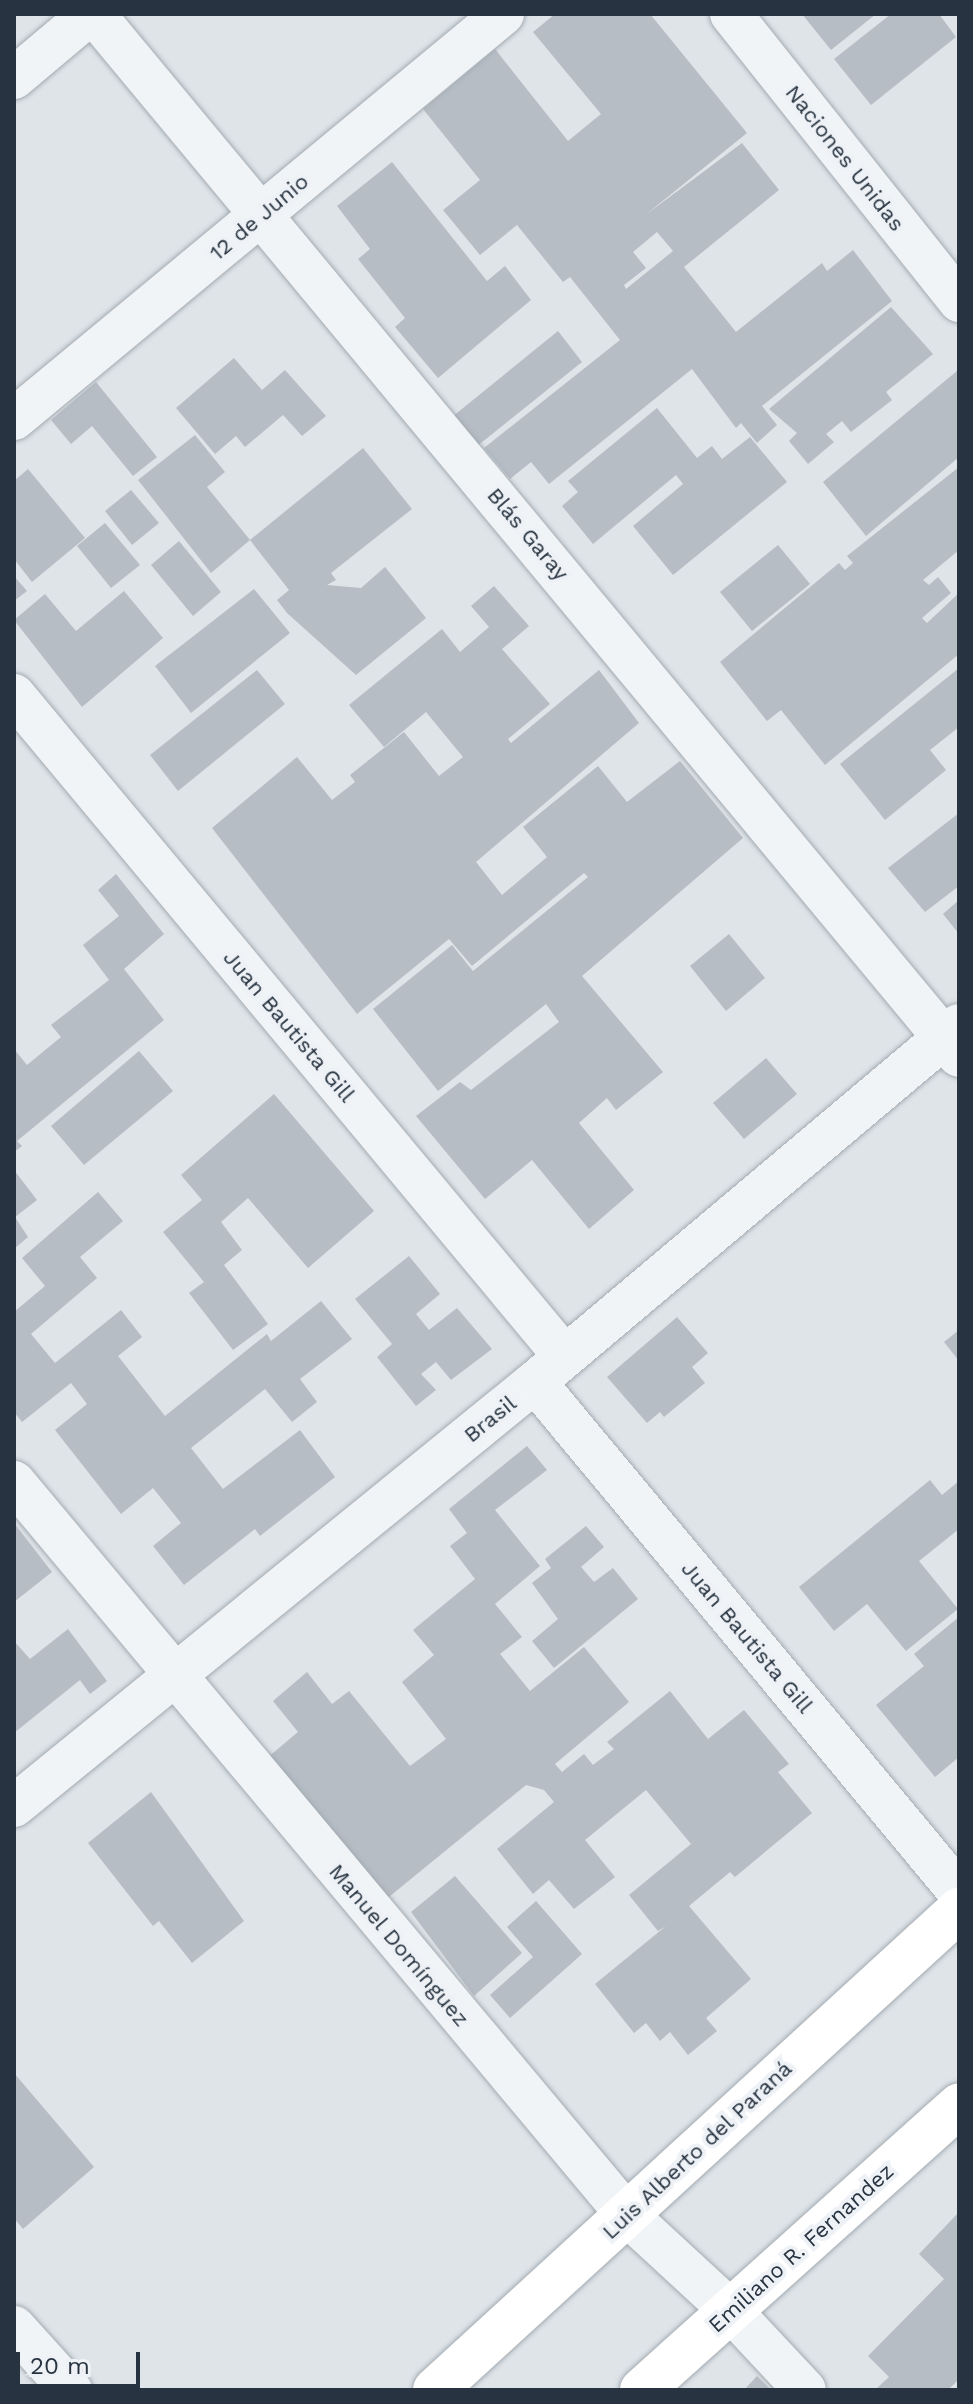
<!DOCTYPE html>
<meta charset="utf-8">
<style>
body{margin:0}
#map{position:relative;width:973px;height:2404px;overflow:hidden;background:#dee4e8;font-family:"Work Sans",sans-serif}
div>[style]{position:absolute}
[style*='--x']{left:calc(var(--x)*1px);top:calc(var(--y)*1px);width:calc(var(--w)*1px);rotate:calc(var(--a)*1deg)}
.building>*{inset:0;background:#b6bdc5}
.roads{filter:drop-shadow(0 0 2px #a3abb2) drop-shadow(0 0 2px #a3abb2)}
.street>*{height:42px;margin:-21px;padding:0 21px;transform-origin:21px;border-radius:21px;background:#f1f4f7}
.secondary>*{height:44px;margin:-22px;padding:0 22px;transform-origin:22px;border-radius:22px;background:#fff}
span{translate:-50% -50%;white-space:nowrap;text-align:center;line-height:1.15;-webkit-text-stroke:8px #eef2f6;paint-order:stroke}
.street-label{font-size:22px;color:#273340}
.frame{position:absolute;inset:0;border:16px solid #273340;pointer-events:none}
.scale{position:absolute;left:16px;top:2352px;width:124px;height:36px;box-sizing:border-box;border:4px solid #273340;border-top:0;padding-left:10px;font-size:24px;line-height:28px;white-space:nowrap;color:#273340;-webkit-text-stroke:6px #eef2f6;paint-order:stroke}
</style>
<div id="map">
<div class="building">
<i style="clip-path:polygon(evenodd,555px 14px,650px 14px,747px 133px,644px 216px,742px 143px,779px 190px,684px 267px,736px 332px,822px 263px,827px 271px,853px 250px,892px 301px,762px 406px,777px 425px,757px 443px,741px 423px,736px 428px,692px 369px,549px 484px,531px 462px,510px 479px,484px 448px,620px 340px,570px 277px,563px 282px,517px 225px,480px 255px,443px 210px,480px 180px,423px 109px,495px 49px,568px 141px,601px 114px,533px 32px,555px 14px,657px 232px,673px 251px,626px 289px,624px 285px,646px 268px,633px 252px,657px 232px)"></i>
<i style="clip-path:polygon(802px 14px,876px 14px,831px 50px)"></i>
<i style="clip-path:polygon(891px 14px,939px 14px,956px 37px,871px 105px,834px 59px)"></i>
<i style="clip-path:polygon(392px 162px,487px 281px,505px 266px,531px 300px,438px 378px,395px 327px,405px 318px,358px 259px,370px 249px,337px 206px)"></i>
<i style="clip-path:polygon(891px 307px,933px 354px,886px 392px,892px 400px,851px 432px,842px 421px,826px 434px,834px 442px,808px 464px,789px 441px,797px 433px,769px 409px)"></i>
<i style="clip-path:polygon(558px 331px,582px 362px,476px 447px,452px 417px)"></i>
<i style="clip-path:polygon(234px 358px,262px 390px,285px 370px,326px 416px,302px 436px,283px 415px,245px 447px,236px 436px,215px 454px,176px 408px)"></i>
<i style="clip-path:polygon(957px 371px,959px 457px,866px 536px,823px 482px)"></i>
<i style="clip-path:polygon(96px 382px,157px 457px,133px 476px,92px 426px,71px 444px,51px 420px)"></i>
<i style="clip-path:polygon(657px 408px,697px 458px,712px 446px,722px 459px,750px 437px,787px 482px,673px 575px,633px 526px,683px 484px,676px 475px,593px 544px,562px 506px,578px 492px,568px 481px)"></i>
<i style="clip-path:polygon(195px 435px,225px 472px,207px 487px,250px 540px,211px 573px,138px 480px)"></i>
<i style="clip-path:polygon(363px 448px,412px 509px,331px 573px,336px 580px,327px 585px,361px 588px,385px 567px,426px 618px,356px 675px,287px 613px,277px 600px,289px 590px,250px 540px)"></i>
<i style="clip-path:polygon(959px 467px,959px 550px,923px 580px,929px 585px,938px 577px,951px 593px,922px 618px,927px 623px,959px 593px,959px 654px,825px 765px,781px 710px,767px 721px,720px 662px,839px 563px,845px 570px,853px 563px,847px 556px)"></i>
<i style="clip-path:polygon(28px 469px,85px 538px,32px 582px,14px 559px,14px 481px)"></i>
<i style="clip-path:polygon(131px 490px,159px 523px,132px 545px,105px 511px)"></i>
<i style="clip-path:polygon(105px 523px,140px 565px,111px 588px,77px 546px)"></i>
<i style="clip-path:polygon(179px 541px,221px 592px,193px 616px,151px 565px)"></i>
<i style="clip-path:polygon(778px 545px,810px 584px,752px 631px,720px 592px)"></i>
<i style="clip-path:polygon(14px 576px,27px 591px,14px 601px)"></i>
<i style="clip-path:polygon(494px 586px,529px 626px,502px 649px,550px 704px,508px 739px,511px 743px,599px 670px,639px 723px,476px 862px,502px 895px,547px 857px,523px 827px,598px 766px,627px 802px,680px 761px,743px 838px,582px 976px,663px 1072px,616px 1110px,607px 1098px,579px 1123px,634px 1190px,589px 1229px,532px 1160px,485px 1199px,416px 1116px,460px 1082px,471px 1090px,559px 1022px,546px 1004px,438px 1091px,373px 1009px,452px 945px,473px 971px,588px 877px,584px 873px,472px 966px,449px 939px,357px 1014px,212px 828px,297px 757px,332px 800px,355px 782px,350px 775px,404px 732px,439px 776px,463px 757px,426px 712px,384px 747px,349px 705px,442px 629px,460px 652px,489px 627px,471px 606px)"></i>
<i style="clip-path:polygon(254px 589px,290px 633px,191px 713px,155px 666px)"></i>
<i style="clip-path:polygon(124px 591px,163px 638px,82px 707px,14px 620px,45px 594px,76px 631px)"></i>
<i style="clip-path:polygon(959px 668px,959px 727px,930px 750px,946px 770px,885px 820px,840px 764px)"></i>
<i style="clip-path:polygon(257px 670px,285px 704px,178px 791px,150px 755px)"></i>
<i style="clip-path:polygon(959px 813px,959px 886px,925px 912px,888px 868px)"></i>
<i style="clip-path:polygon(116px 874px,164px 934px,124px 969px,164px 1020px,17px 1141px,22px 1146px,14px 1152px,14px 1049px,27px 1065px,61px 1037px,51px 1025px,109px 980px,83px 945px,119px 916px,98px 890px)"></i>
<i style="clip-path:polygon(959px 900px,959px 934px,943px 914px)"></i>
<i style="clip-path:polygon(729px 934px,765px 978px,726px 1011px,690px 966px)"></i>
<i style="clip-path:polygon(139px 1051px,173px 1091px,84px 1165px,51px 1126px)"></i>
<i style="clip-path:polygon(766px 1058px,797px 1094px,744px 1139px,713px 1103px)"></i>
<i style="clip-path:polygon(274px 1094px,374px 1211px,308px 1268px,248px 1198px,221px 1222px,242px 1250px,224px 1265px,268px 1324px,233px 1350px,189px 1293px,204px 1282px,163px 1232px,202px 1200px,181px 1175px)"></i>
<i style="clip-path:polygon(14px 1170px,37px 1200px,15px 1217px,28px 1237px,14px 1249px)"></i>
<i style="clip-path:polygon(98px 1192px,123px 1221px,80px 1257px,97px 1278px,31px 1334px,55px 1363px,121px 1310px,142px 1337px,118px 1356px,165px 1416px,267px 1334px,271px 1341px,321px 1301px,352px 1339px,300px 1379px,317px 1402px,292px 1422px,265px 1389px,191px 1448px,223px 1489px,300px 1430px,335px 1477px,260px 1536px,255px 1529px,184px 1585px,153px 1546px,181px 1523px,153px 1488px,121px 1514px,55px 1430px,87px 1404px,71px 1383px,22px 1422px,14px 1412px,14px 1312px,45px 1286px,22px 1258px)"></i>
<i style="clip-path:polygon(409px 1256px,440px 1294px,416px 1314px,429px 1330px,457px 1308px,492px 1349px,451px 1380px,436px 1362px,421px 1374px,436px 1390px,416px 1406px,377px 1357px,392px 1344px,355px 1299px)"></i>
<i style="clip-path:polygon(677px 1317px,708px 1353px,692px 1367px,705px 1383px,664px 1417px,660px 1412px,647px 1423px,607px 1377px)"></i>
<i style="clip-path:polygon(959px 1330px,959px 1361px,944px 1342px)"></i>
<i style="clip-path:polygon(527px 1446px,547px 1470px,495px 1510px,540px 1566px,495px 1604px,522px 1637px,500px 1654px,530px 1691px,584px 1647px,629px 1702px,555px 1764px,562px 1772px,584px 1754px,593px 1765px,614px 1749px,607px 1742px,670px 1691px,708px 1739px,744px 1710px,789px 1764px,778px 1772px,812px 1813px,735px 1877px,730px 1872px,689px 1906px,751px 1979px,706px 2018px,717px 2031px,688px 2055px,670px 2032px,660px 2041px,646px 2023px,634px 2033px,595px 1984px,666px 1926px,658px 1931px,629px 1895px,691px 1844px,646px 1790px,585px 1840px,615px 1877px,574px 1909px,549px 1880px,533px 1894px,497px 1849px,554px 1802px,544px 1790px,526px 1785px,384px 1901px,267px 1758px,298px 1732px,273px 1701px,307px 1672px,332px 1704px,349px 1691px,410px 1766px,446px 1739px,402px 1682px,434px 1655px,413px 1630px,475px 1579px,450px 1546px,467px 1533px,449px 1509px)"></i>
<i style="clip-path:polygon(930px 1480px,942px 1495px,959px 1481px,959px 1529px,919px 1561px,958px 1609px,906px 1651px,867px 1604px,834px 1631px,799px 1587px)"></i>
<i style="clip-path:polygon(14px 1523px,52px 1572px,14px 1602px)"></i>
<i style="clip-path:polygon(586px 1526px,604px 1547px,581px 1567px,594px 1582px,613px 1568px,638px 1599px,554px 1668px,532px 1641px,558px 1619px,532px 1583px,551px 1568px,545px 1559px)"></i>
<i style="clip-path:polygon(959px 1617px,959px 1757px,935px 1777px,876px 1705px,924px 1666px,914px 1654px)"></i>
<i style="clip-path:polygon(68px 1629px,107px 1681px,90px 1694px,80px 1680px,14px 1733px,14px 1641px,30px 1659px)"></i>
<i style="clip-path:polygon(151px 1792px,244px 1921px,192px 1963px,159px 1921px,153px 1926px,88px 1843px)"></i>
<i style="clip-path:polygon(455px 1876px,522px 1953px,474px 1996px,411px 1912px)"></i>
<i style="clip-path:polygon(536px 1901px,582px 1954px,510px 2018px,490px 1995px,533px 1957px,507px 1927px)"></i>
<i style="clip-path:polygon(14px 2073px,94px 2167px,23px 2229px,14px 2218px)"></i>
<i style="clip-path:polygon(959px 2212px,959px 2379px,948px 2390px,875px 2390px,889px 2377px,868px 2356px,944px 2279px,919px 2254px)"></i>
<i style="clip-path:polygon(757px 2376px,771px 2390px,744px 2390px)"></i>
</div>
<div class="roads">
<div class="street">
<i style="--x:94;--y:14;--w:1354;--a:50.3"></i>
<i style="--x:731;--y:14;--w:367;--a:51.5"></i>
<i style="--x:14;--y:78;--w:99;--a:-40.1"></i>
<i style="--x:14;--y:419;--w:635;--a:-39.63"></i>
<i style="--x:14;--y:695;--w:861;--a:50.23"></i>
<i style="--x:535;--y:1382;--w:663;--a:50.26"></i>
<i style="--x:14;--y:1482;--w:956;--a:50.09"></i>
<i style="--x:627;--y:2215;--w:142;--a:42.7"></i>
<i style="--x:731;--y:2311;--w:108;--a:46.9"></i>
<i style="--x:14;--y:1806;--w:672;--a:-39.14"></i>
<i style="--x:535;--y:1382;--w:554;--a:-40.1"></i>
<i style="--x:14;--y:2327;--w:85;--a:47.9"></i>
</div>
<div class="secondary">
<i style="--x:435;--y:2390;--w:711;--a:-42.49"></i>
<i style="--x:642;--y:2390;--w:426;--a:-41.9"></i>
</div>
</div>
<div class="street-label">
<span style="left:845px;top:158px;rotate:52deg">Naciones Unidas</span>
<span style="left:259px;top:217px;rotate:-40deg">12 de Junio</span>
<span style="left:528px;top:534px;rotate:50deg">Blás Garay</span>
<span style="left:289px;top:1026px;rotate:50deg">Juan Bautista Gill</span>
<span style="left:490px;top:1419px;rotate:-39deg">Brasil</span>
<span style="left:747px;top:1637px;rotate:50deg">Juan Bautista Gill</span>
<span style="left:399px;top:1945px;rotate:50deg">Manuel Domínguez</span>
<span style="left:697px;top:2150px;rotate:-43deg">Luis Alberto del Paraná</span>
<span style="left:801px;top:2248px;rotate:-42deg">Emiliano R. Fernandez</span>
</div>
<div class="frame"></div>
<div class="scale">20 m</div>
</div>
